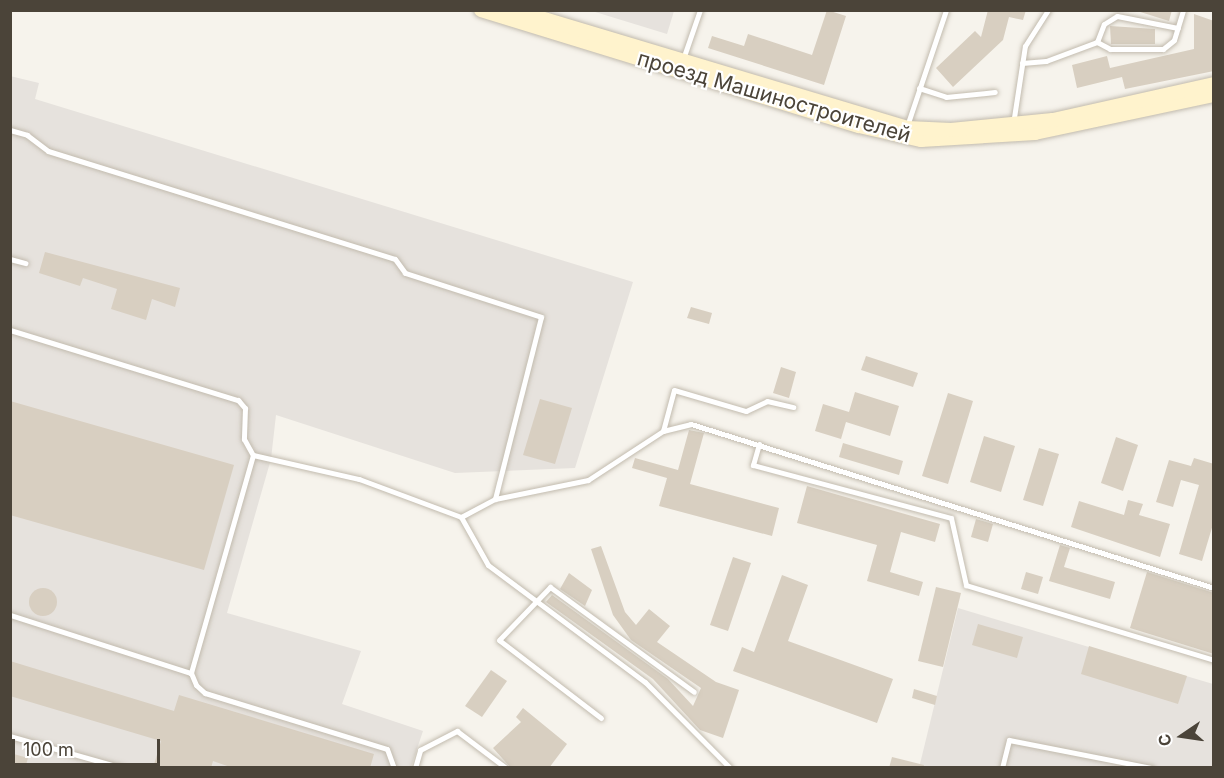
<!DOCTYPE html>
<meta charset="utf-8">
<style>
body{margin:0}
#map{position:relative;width:1224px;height:778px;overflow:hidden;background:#f6f3ec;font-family:Inter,sans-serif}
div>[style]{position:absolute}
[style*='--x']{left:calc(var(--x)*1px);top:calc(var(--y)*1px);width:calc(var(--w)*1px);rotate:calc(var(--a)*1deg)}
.industrial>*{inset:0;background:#e6e2dd}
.building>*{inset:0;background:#d8cfc1}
.round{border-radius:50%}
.roads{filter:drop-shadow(0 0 2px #c2bbae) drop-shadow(0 0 2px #c2bbae)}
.lane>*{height:5px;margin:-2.5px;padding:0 2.5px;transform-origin:2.5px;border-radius:2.5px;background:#fff}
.secondary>*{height:14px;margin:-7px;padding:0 7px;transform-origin:7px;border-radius:7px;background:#fff3cd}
span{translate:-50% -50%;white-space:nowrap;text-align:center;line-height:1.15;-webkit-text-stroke:4.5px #fff;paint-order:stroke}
.street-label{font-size:21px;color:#4b4439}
.frame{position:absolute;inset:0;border:12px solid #4b4439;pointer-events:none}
.north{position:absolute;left:1152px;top:706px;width:60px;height:60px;-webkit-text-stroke:4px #fff;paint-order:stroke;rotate:257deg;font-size:16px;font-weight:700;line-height:24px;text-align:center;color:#4b4439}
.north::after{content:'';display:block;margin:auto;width:21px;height:27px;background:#4b4439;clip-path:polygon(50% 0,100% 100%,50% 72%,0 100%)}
.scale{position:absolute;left:12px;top:739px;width:148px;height:27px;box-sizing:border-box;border:3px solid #4b4439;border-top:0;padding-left:8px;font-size:18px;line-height:21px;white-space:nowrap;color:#4b4439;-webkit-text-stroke:4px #fff;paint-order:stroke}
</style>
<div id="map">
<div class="industrial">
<i style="clip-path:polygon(592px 11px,674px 10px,674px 11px,667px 34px)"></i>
<i style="clip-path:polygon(10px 76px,39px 83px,35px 99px,633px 282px,575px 468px,455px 473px,276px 415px,271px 459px,227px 613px,361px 651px,342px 704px,423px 731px,411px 767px,11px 767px)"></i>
<i style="clip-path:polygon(958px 608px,1213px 684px,1213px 767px,919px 768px)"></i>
</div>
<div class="building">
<i style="clip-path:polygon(827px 10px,846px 16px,824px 85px,708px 48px,712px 36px,744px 46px,748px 34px,812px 55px)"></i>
<i style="clip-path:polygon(988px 10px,1026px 10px,1023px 20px,1009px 17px,1003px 40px,953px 87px,936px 68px,975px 31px,981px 37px)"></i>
<i style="clip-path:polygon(1134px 10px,1172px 10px,1169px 21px)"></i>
<i style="clip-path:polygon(1194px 14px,1214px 21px,1214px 71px,1125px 89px,1122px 77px,1077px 88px,1072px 65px,1107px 56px,1110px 68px,1194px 49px)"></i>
<i style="clip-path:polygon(1110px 26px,1155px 29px,1155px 44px,1111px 44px)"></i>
<i style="clip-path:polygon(45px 252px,180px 288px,175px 307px,152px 299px,146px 320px,111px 309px,117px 289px,83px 278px,80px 286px,39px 273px)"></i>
<i style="clip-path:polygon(691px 307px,712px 313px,709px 324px,687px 318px)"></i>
<i style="clip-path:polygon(866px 356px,918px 373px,913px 387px,861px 370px)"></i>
<i style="clip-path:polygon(781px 367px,796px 372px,789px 398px,773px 393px)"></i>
<i style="clip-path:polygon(855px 392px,899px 406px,890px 436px,846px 422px,841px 439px,815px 431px,823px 404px,849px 412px)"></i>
<i style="clip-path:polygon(948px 393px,973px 401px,948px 484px,922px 476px)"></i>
<i style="clip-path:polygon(540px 399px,572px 408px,555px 464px,523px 455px)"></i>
<i style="clip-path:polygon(10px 401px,234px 465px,204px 570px,10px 515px)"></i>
<i style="clip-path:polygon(689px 430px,704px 433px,690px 484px,779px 508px,772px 536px,659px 506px,667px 478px,632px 468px,635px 458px,678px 470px)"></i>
<i style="clip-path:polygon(984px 436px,1015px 446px,1001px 492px,970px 482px)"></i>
<i style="clip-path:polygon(1116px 437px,1138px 445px,1123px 491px,1101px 483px)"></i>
<i style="clip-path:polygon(843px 443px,903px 461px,899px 475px,839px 457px)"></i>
<i style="clip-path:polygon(1039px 448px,1059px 454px,1043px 506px,1023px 500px)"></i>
<i style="clip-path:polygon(1194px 458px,1214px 464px,1214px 521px,1202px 561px,1179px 554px,1199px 485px,1181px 480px,1173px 507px,1156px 502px,1169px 460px,1191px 466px)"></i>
<i style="clip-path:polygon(807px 486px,940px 524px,935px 542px,901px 532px,890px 572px,923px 582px,919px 596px,867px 581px,877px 545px,797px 523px)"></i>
<i style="clip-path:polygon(1128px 500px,1143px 504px,1139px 515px,1170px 524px,1160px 557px,1071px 527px,1079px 501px,1124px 515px)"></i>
<i style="clip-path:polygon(976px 519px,993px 524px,988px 542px,971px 537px)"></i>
<i style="clip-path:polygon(1060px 545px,1070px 548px,1064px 567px,1115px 582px,1110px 599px,1049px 581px)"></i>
<i style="clip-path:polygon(601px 546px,625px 612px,636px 625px,649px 609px,670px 626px,657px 642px,716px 682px,739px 690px,723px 738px,700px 730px,653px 679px,546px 602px,552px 595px,668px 679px,693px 706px,701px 688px,631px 640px,613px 615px,591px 549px)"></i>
<i style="clip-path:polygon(733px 557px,751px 563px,728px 631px,710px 625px)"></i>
<i style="clip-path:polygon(1026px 572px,1043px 577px,1038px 594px,1021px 589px)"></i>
<i style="clip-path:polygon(1147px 572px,1214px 593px,1214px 654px,1130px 628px)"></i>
<i style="clip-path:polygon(569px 573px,592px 590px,585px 606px,560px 589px)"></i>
<i style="clip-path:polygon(782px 575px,808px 585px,788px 641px,893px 679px,877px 723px,733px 671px,742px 647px,754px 652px)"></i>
<i style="clip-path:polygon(936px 587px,961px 593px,943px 667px,918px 661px)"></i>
<i class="round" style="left:29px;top:588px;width:28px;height:28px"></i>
<i style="clip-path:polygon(978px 624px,1023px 637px,1017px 658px,972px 645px)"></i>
<i style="clip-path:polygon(1089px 646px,1187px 676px,1178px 704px,1081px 674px)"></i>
<i style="clip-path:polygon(10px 661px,174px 711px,179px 695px,374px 754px,370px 768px,233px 768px,213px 761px,211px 768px,153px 768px,161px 741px,10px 696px)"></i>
<i style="clip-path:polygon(491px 670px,507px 681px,482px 717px,465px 706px)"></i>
<i style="clip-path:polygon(914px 689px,937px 696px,935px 705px,912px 698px)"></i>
<i style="clip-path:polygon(523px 708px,567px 744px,549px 768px,511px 768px,493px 748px,521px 722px,516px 717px)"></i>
<i style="clip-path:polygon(10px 753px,28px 758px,25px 768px,10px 768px)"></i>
<i style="clip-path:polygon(892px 757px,924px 765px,923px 768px,889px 768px)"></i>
</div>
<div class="roads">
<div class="lane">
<i style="--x:1097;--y:42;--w:19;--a:-69"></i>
<i style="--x:1104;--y:24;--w:15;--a:-32"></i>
<i style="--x:1117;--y:16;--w:62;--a:11.1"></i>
<i style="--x:683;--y:59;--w:52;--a:-70.9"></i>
<i style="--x:1022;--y:63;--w:24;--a:-5"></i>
<i style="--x:1046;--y:61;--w:54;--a:-20.4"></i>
<i style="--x:1097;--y:42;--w:15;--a:28"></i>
<i style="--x:1110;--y:49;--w:53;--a:0"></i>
<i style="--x:1163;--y:49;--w:14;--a:-39"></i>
<i style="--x:1174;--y:40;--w:31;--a:-73"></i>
<i style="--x:919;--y:88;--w:28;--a:18"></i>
<i style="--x:946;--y:97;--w:49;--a:-5.8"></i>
<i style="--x:1013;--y:124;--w:79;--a:-81.3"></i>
<i style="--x:1025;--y:46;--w:43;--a:-57.4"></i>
<i style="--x:907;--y:126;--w:122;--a:-71.4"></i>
<i style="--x:10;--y:130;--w:18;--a:16"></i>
<i style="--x:27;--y:135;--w:26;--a:37"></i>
<i style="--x:48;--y:151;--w:363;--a:17.3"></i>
<i style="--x:395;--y:259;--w:17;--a:54"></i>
<i style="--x:405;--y:273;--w:143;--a:17.9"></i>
<i style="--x:541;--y:317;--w:188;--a:104.2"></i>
<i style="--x:10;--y:259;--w:16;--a:15"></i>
<i style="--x:10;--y:330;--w:239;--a:17.1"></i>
<i style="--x:238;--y:400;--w:11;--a:49"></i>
<i style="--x:245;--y:408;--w:31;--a:92"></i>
<i style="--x:244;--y:439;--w:18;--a:61"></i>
<i style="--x:253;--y:455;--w:109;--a:12.8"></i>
<i style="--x:359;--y:479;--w:109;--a:20.4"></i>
<i style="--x:461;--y:517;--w:55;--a:60.6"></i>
<i style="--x:488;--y:565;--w:196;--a:36.7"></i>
<i style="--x:645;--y:682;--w:121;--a:45.3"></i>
<i style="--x:663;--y:431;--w:42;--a:-75"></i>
<i style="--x:674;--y:390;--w:75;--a:16.3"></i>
<i style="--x:746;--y:411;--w:23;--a:-25"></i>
<i style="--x:767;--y:401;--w:27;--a:13"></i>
<i style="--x:759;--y:444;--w:22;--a:106"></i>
<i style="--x:753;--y:465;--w:205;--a:15"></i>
<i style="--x:951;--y:518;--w:69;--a:77.4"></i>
<i style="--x:966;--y:585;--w:259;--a:16.8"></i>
<i style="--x:253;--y:455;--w:227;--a:105.9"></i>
<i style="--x:191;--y:673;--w:13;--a:67"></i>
<i style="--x:196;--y:685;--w:12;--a:42"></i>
<i style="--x:205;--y:693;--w:190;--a:17.1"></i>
<i style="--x:387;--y:749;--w:20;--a:70"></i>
<i style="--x:461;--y:517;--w:38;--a:-28"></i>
<i style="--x:495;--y:499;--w:95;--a:-11.5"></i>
<i style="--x:588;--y:480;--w:90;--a:-33.2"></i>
<i style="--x:663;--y:431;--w:29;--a:-14"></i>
<i style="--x:691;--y:424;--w:548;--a:17.41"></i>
<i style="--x:10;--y:615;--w:190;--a:17.8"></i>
<i style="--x:601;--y:718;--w:128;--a:-142.6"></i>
<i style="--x:499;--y:640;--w:74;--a:-46.1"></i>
<i style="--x:550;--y:587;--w:178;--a:36.1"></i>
<i style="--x:10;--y:736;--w:117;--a:15.8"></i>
<i style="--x:415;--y:768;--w:19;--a:-74"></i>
<i style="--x:420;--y:750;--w:42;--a:-27.2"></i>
<i style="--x:457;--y:731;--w:61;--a:37.1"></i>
<i style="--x:1002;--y:768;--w:29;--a:-76"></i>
<i style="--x:1009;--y:740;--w:146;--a:11.1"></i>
</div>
<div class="secondary">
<i style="--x:481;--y:10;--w:395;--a:17.1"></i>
<i style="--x:859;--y:126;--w:64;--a:12.7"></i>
<i style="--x:921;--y:140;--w:114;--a:-3.5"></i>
<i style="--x:1035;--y:133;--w:183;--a:-12"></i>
<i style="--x:514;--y:10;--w:410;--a:16.7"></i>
<i style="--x:907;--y:128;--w:44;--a:2.6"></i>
<i style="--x:951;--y:130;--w:102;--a:-5.6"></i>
<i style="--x:1053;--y:120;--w:165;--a:-12.6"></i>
</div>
</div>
<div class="street-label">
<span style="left:774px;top:97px;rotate:16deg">проезд Машиностроителей</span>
</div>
<div class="frame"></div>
<div class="north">С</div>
<div class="scale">100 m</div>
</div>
